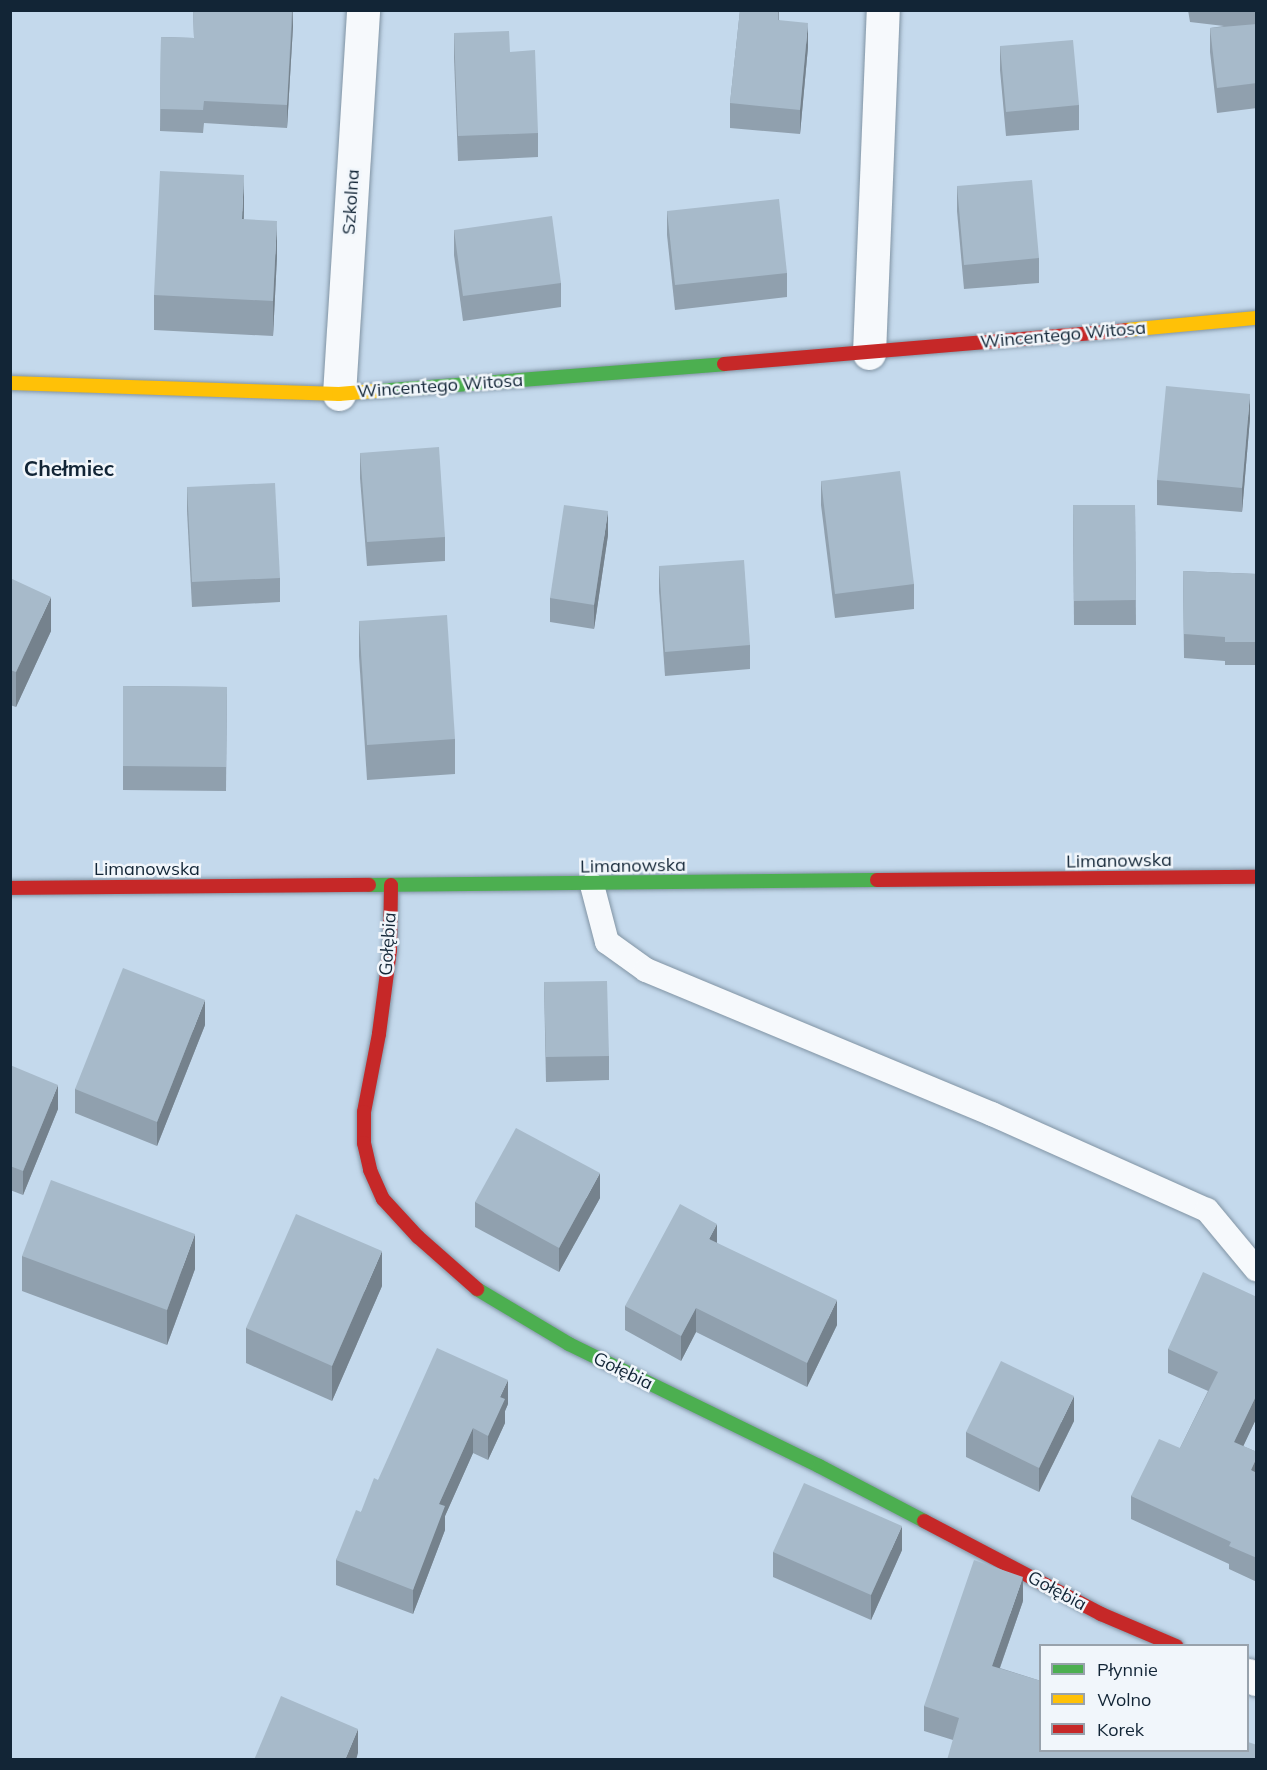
<!DOCTYPE html>
<meta charset="utf-8">
<style>
body{margin:0}
#map{position:relative;width:1267px;height:1770px;overflow:hidden;background:#c4d9ec;font-family:Mulish,sans-serif}
div>[style]{position:absolute}
[style*='--x']{left:calc(var(--x)*1px);top:calc(var(--y)*1px);width:calc(var(--w)*1px);rotate:calc(var(--a)*1deg)}
.roads{filter:drop-shadow(0 0 2px #8194a4) drop-shadow(0 0 2px #8194a4)}
.lane>*{height:24px;margin:-12px;padding:0 12px;transform-origin:12px;border-radius:12px;background:#f6f9fc}
.street>*{height:33px;margin:-16.5px;padding:0 16.5px;transform-origin:16.5px;border-radius:16.5px;background:#f6f9fc}
.fast>*{height:14px;margin:-7px;padding:0 7px;transform-origin:7px;border-radius:7px;background:#4caf50}
.slow>*{height:14px;margin:-7px;padding:0 7px;transform-origin:7px;border-radius:7px;background:#ffc107}
.jam>*{height:14px;margin:-7px;padding:0 7px;transform-origin:7px;border-radius:7px;background:#c62828}
.wall>*{inset:0;background:#90a0ae}
.shaded-wall>*{inset:0;background:#75828d}
.building>*{inset:0;background:#a7baca}
span{translate:-50% -50%;white-space:nowrap;text-align:center;line-height:1.15;-webkit-text-stroke:5px #f1f6fb;paint-order:stroke}
.street-label{font-size:18px;color:#122536}
.quarter-label{font-size:21px;color:#122536;font-weight:700}
.frame{position:absolute;inset:0;border:12px solid #122536;pointer-events:none}
.legend{position:absolute;left:1039px;top:1644px;width:210px;height:108px;box-sizing:border-box;background:#f1f6fb;border:2px solid #98a2ac;margin:0;padding:8px 10px;list-style:none;font-size:18px;color:#122536}
.legend li{display:flex;align-items:center;gap:12px;height:30px}
.legend b{width:30px;border:2px solid #98a2ac}
</style>
<div id="map">
<div class="roads">
<div class="lane">
<i style="--x:592;--y:885;--w:59;--a:75.3"></i>
<i style="--x:607;--y:942;--w:48;--a:35.7"></i>
<i style="--x:646;--y:970;--w:375;--a:22.6"></i>
<i style="--x:992;--y:1114;--w:235;--a:24.1"></i>
<i style="--x:1207;--y:1210;--w:77;--a:50.3"></i>
</div>
<div class="street">
<i style="--x:869;--y:353;--w:343;--a:-87.7"></i>
<i style="--x:339;--y:394;--w:385;--a:-86.4"></i>
<i style="--x:1248;--y:1675;--w:9;--a:27"></i>
</div>
<div class="fast">
<i style="--x:377;--y:391;--w:348;--a:-4.4"></i>
<i style="--x:369;--y:885;--w:508;--a:-0.56"></i>
<i style="--x:477;--y:1289;--w:107;--a:30.9"></i>
<i style="--x:569;--y:1344;--w:278;--a:26"></i>
<i style="--x:819;--y:1466;--w:119;--a:27.6"></i>
</div>
<div class="slow">
<i style="--x:1126;--y:330;--w:131;--a:-5.3"></i>
<i style="--x:10;--y:383;--w:329;--a:1.9"></i>
<i style="--x:339;--y:394;--w:38;--a:-5"></i>
</div>
<div class="jam">
<i style="--x:724;--y:364;--w:403;--a:-4.8"></i>
<i style="--x:877;--y:880;--w:379;--a:-0.5"></i>
<i style="--x:391;--y:885;--w:65;--a:90.9"></i>
<i style="--x:390;--y:950;--w:85;--a:97.5"></i>
<i style="--x:379;--y:1034;--w:79;--a:100.9"></i>
<i style="--x:364;--y:1112;--w:31;--a:90"></i>
<i style="--x:364;--y:1143;--w:28;--a:77"></i>
<i style="--x:370;--y:1170;--w:32;--a:66"></i>
<i style="--x:383;--y:1199;--w:52;--a:47.4"></i>
<i style="--x:418;--y:1237;--w:79;--a:41.4"></i>
<i style="--x:10;--y:888;--w:359;--a:-0.5"></i>
<i style="--x:924;--y:1521;--w:200;--a:27.7"></i>
<i style="--x:1101;--y:1614;--w:82;--a:23.1"></i>
</div>
</div>
<div class="wall">
<i style="clip-path:polygon(193px 10px,293px 10px,293px 26px,287px 128px,204px 123px,203px 133px,160px 131px,161px 37px,194px 38px)"></i>
<i style="clip-path:polygon(740px 10px,779px 10px,779px 20px,808px 47px,800px 134px,730px 128px,730px 103px)"></i>
<i style="clip-path:polygon(1188px 10px,1257px 10px,1257px 108px,1217px 113px,1210px 52px,1210px 28px,1224px 26px,1190px 22px)"></i>
<i style="clip-path:polygon(454px 33px,510px 52px,538px 133px,538px 157px,458px 161px,454px 58px)"></i>
<i style="clip-path:polygon(1000px 46px,1079px 105px,1079px 130px,1006px 136px,1000px 70px)"></i>
<i style="clip-path:polygon(957px 186px,1039px 258px,1039px 283px,964px 289px,957px 211px)"></i>
<i style="clip-path:polygon(244px 210px,244px 220px,277px 256px,273px 336px,154px 330px,154px 295px)"></i>
<i style="clip-path:polygon(667px 211px,787px 273px,787px 297px,675px 310px,667px 235px)"></i>
<i style="clip-path:polygon(454px 230px,561px 283px,561px 307px,463px 321px,454px 255px)"></i>
<i style="clip-path:polygon(1250px 418px,1242px 512px,1157px 505px,1157px 480px)"></i>
<i style="clip-path:polygon(360px 453px,445px 537px,445px 561px,367px 566px,360px 478px)"></i>
<i style="clip-path:polygon(821px 481px,914px 584px,914px 609px,835px 618px,821px 505px)"></i>
<i style="clip-path:polygon(187px 487px,280px 578px,280px 602px,192px 607px,187px 511px)"></i>
<i style="clip-path:polygon(1073px 505px,1135px 505px,1136px 625px,1074px 625px)"></i>
<i style="clip-path:polygon(608px 535px,594px 629px,550px 622px,550px 598px)"></i>
<i style="clip-path:polygon(659px 566px,750px 645px,750px 669px,665px 676px,659px 591px)"></i>
<i style="clip-path:polygon(1183px 571px,1257px 574px,1257px 665px,1225px 665px,1225px 661px,1184px 658px)"></i>
<i style="clip-path:polygon(10px 578px,51px 631px,16px 707px,10px 705px)"></i>
<i style="clip-path:polygon(359px 621px,455px 739px,455px 774px,367px 780px,359px 656px)"></i>
<i style="clip-path:polygon(123px 686px,227px 687px,226px 791px,123px 790px)"></i>
<i style="clip-path:polygon(544px 982px,609px 1056px,609px 1080px,546px 1082px)"></i>
<i style="clip-path:polygon(205px 1025px,157px 1146px,75px 1113px,75px 1089px)"></i>
<i style="clip-path:polygon(10px 1065px,58px 1109px,23px 1195px,10px 1190px)"></i>
<i style="clip-path:polygon(600px 1198px,559px 1272px,475px 1227px,475px 1202px)"></i>
<i style="clip-path:polygon(717px 1243px,837px 1325px,807px 1387px,696px 1332px,681px 1361px,625px 1330px,625px 1306px)"></i>
<i style="clip-path:polygon(22px 1256px,195px 1269px,167px 1345px,22px 1291px)"></i>
<i style="clip-path:polygon(382px 1286px,332px 1401px,246px 1363px,246px 1328px)"></i>
<i style="clip-path:polygon(1257px 1297px,1257px 1417px,1243px 1446px,1257px 1452px,1257px 1582px,1229px 1569px,1229px 1564px,1131px 1519px,1131px 1496px,1180px 1448px,1208px 1391px,1168px 1373px,1168px 1349px)"></i>
<i style="clip-path:polygon(508px 1404px,505px 1411px,505px 1423px,488px 1460px,473px 1453px,445px 1516px,445px 1530px,413px 1614px,336px 1585px,336px 1560px,378px 1480px)"></i>
<i style="clip-path:polygon(1074px 1421px,1039px 1492px,966px 1457px,966px 1432px)"></i>
<i style="clip-path:polygon(902px 1550px,871px 1620px,773px 1577px,773px 1552px)"></i>
<i style="clip-path:polygon(1023px 1601px,1000px 1668px,1041px 1681px,953px 1740px,924px 1731px,924px 1706px)"></i>
</div>
<div class="shaded-wall">
<i style="clip-path:polygon(293px 10px,293px 26px,287px 128px,287px 105px)"></i>
<i style="clip-path:polygon(808px 23px,808px 47px,800px 134px,800px 110px)"></i>
<i style="clip-path:polygon(244px 175px,244px 210px,242px 254px,242px 219px)"></i>
<i style="clip-path:polygon(277px 221px,277px 256px,273px 336px,273px 301px)"></i>
<i style="clip-path:polygon(1250px 394px,1250px 418px,1242px 512px,1242px 488px)"></i>
<i style="clip-path:polygon(608px 511px,608px 535px,594px 629px,594px 605px)"></i>
<i style="clip-path:polygon(51px 597px,51px 631px,16px 707px,16px 672px)"></i>
<i style="clip-path:polygon(205px 1000px,205px 1025px,157px 1146px,157px 1122px)"></i>
<i style="clip-path:polygon(58px 1085px,58px 1109px,23px 1195px,23px 1171px)"></i>
<i style="clip-path:polygon(600px 1173px,600px 1198px,559px 1272px,559px 1248px)"></i>
<i style="clip-path:polygon(717px 1224px,717px 1249px,709px 1239px)"></i>
<i style="clip-path:polygon(195px 1234px,195px 1269px,167px 1345px,167px 1310px)"></i>
<i style="clip-path:polygon(382px 1251px,382px 1286px,332px 1401px,332px 1366px)"></i>
<i style="clip-path:polygon(837px 1300px,837px 1325px,807px 1387px,807px 1363px)"></i>
<i style="clip-path:polygon(696px 1308px,696px 1332px,681px 1361px,681px 1336px)"></i>
<i style="clip-path:polygon(508px 1380px,508px 1404px,505px 1411px,505px 1423px,488px 1460px,488px 1436px,500px 1397px)"></i>
<i style="clip-path:polygon(1257px 1394px,1257px 1417px,1234px 1466px,1234px 1442px)"></i>
<i style="clip-path:polygon(1074px 1396px,1074px 1421px,1039px 1492px,1039px 1468px)"></i>
<i style="clip-path:polygon(473px 1428px,473px 1453px,445px 1516px,445px 1530px,413px 1614px,413px 1590px,439px 1504px)"></i>
<i style="clip-path:polygon(1257px 1457px,1257px 1480px,1251px 1470px)"></i>
<i style="clip-path:polygon(902px 1526px,902px 1550px,871px 1620px,871px 1595px)"></i>
<i style="clip-path:polygon(1023px 1577px,1023px 1601px,992px 1690px,992px 1666px)"></i>
<i style="clip-path:polygon(358px 1729px,358px 1753px,356px 1760px,345px 1760px)"></i>
</div>
<div class="building">
<i style="clip-path:polygon(193px 10px,292px 10px,287px 105px,204px 101px,203px 110px,160px 109px,161px 37px,194px 38px)"></i>
<i style="clip-path:polygon(740px 10px,778px 10px,778px 20px,808px 23px,800px 110px,730px 103px)"></i>
<i style="clip-path:polygon(1257px 24px,1257px 83px,1217px 88px,1210px 28px)"></i>
<i style="clip-path:polygon(509px 31px,510px 52px,535px 50px,538px 133px,458px 136px,454px 33px)"></i>
<i style="clip-path:polygon(1073px 40px,1079px 105px,1006px 112px,1000px 46px)"></i>
<i style="clip-path:polygon(160px 171px,244px 175px,242px 219px,277px 221px,273px 301px,154px 295px)"></i>
<i style="clip-path:polygon(1032px 180px,1039px 258px,964px 265px,957px 186px)"></i>
<i style="clip-path:polygon(779px 199px,787px 273px,675px 285px,667px 211px)"></i>
<i style="clip-path:polygon(552px 216px,561px 283px,463px 296px,454px 230px)"></i>
<i style="clip-path:polygon(1166px 386px,1250px 394px,1242px 488px,1157px 480px)"></i>
<i style="clip-path:polygon(439px 447px,445px 537px,367px 542px,360px 453px)"></i>
<i style="clip-path:polygon(900px 471px,914px 584px,835px 594px,821px 481px)"></i>
<i style="clip-path:polygon(275px 483px,280px 578px,192px 582px,187px 487px)"></i>
<i style="clip-path:polygon(564px 505px,608px 511px,594px 605px,550px 598px)"></i>
<i style="clip-path:polygon(1073px 505px,1135px 505px,1136px 600px,1074px 601px)"></i>
<i style="clip-path:polygon(744px 560px,750px 645px,665px 652px,659px 566px)"></i>
<i style="clip-path:polygon(1183px 571px,1257px 574px,1257px 642px,1225px 642px,1225px 637px,1184px 634px)"></i>
<i style="clip-path:polygon(10px 578px,51px 597px,16px 672px,10px 670px)"></i>
<i style="clip-path:polygon(447px 615px,455px 739px,367px 745px,359px 621px)"></i>
<i style="clip-path:polygon(123px 686px,227px 687px,226px 767px,123px 766px)"></i>
<i style="clip-path:polygon(123px 968px,205px 1000px,157px 1122px,75px 1089px)"></i>
<i style="clip-path:polygon(607px 981px,609px 1056px,546px 1057px,544px 982px)"></i>
<i style="clip-path:polygon(10px 1065px,58px 1085px,23px 1171px,10px 1166px)"></i>
<i style="clip-path:polygon(516px 1128px,600px 1173px,559px 1248px,475px 1202px)"></i>
<i style="clip-path:polygon(51px 1180px,195px 1234px,167px 1310px,22px 1256px)"></i>
<i style="clip-path:polygon(680px 1204px,717px 1224px,709px 1239px,837px 1300px,807px 1363px,696px 1308px,681px 1336px,625px 1306px)"></i>
<i style="clip-path:polygon(296px 1214px,382px 1251px,332px 1366px,246px 1328px)"></i>
<i style="clip-path:polygon(1203px 1272px,1257px 1297px,1257px 1394px,1234px 1442px,1257px 1452px,1257px 1457px,1251px 1470px,1257px 1473px,1257px 1558px,1229px 1546px,1231px 1542px,1131px 1496px,1159px 1439px,1180px 1448px,1218px 1372px,1168px 1349px)"></i>
<i style="clip-path:polygon(437px 1348px,508px 1380px,500px 1397px,505px 1399px,488px 1436px,473px 1428px,439px 1504px,445px 1506px,413px 1590px,336px 1560px,356px 1510px,361px 1512px,374px 1478px,378px 1480px)"></i>
<i style="clip-path:polygon(1001px 1361px,1074px 1396px,1039px 1468px,966px 1432px)"></i>
<i style="clip-path:polygon(804px 1483px,902px 1526px,871px 1595px,773px 1552px)"></i>
<i style="clip-path:polygon(974px 1560px,1023px 1577px,992px 1666px,1041px 1681px,1041px 1750px,1248px 1750px,1248px 1742px,1257px 1745px,1257px 1760px,947px 1760px,959px 1718px,924px 1706px)"></i>
<i style="clip-path:polygon(281px 1696px,358px 1729px,345px 1760px,254px 1760px)"></i>
</div>
<div class="street-label">
<span style="left:351px;top:202px;rotate:-86deg">Szkolna</span>
<span style="left:1063px;top:335px;rotate:-5deg">Wincentego Witosa</span>
<span style="left:440px;top:386px;rotate:-4deg">Wincentego Witosa</span>
<span style="left:1119px;top:861px;rotate:-1deg">Limanowska</span>
<span style="left:633px;top:866px;rotate:-1deg">Limanowska</span>
<span style="left:147px;top:869px">Limanowska</span>
<span style="left:388px;top:944px;rotate:-86deg">Gołębia</span>
<span style="left:623px;top:1371px;rotate:26deg">Gołębia</span>
<span style="left:1057px;top:1591px;rotate:28deg">Gołębia</span>
</div>
<div class="quarter-label">
<span style="left:69px;top:468px">Chełmiec</span>
</div>
<div class="frame"></div>
<ul class="legend">
<li><b style="height:8px;background:#4caf50"></b>Płynnie</li>
<li><b style="height:8px;background:#ffc107"></b>Wolno</li>
<li><b style="height:8px;background:#c62828"></b>Korek</li>
</ul>
</div>
